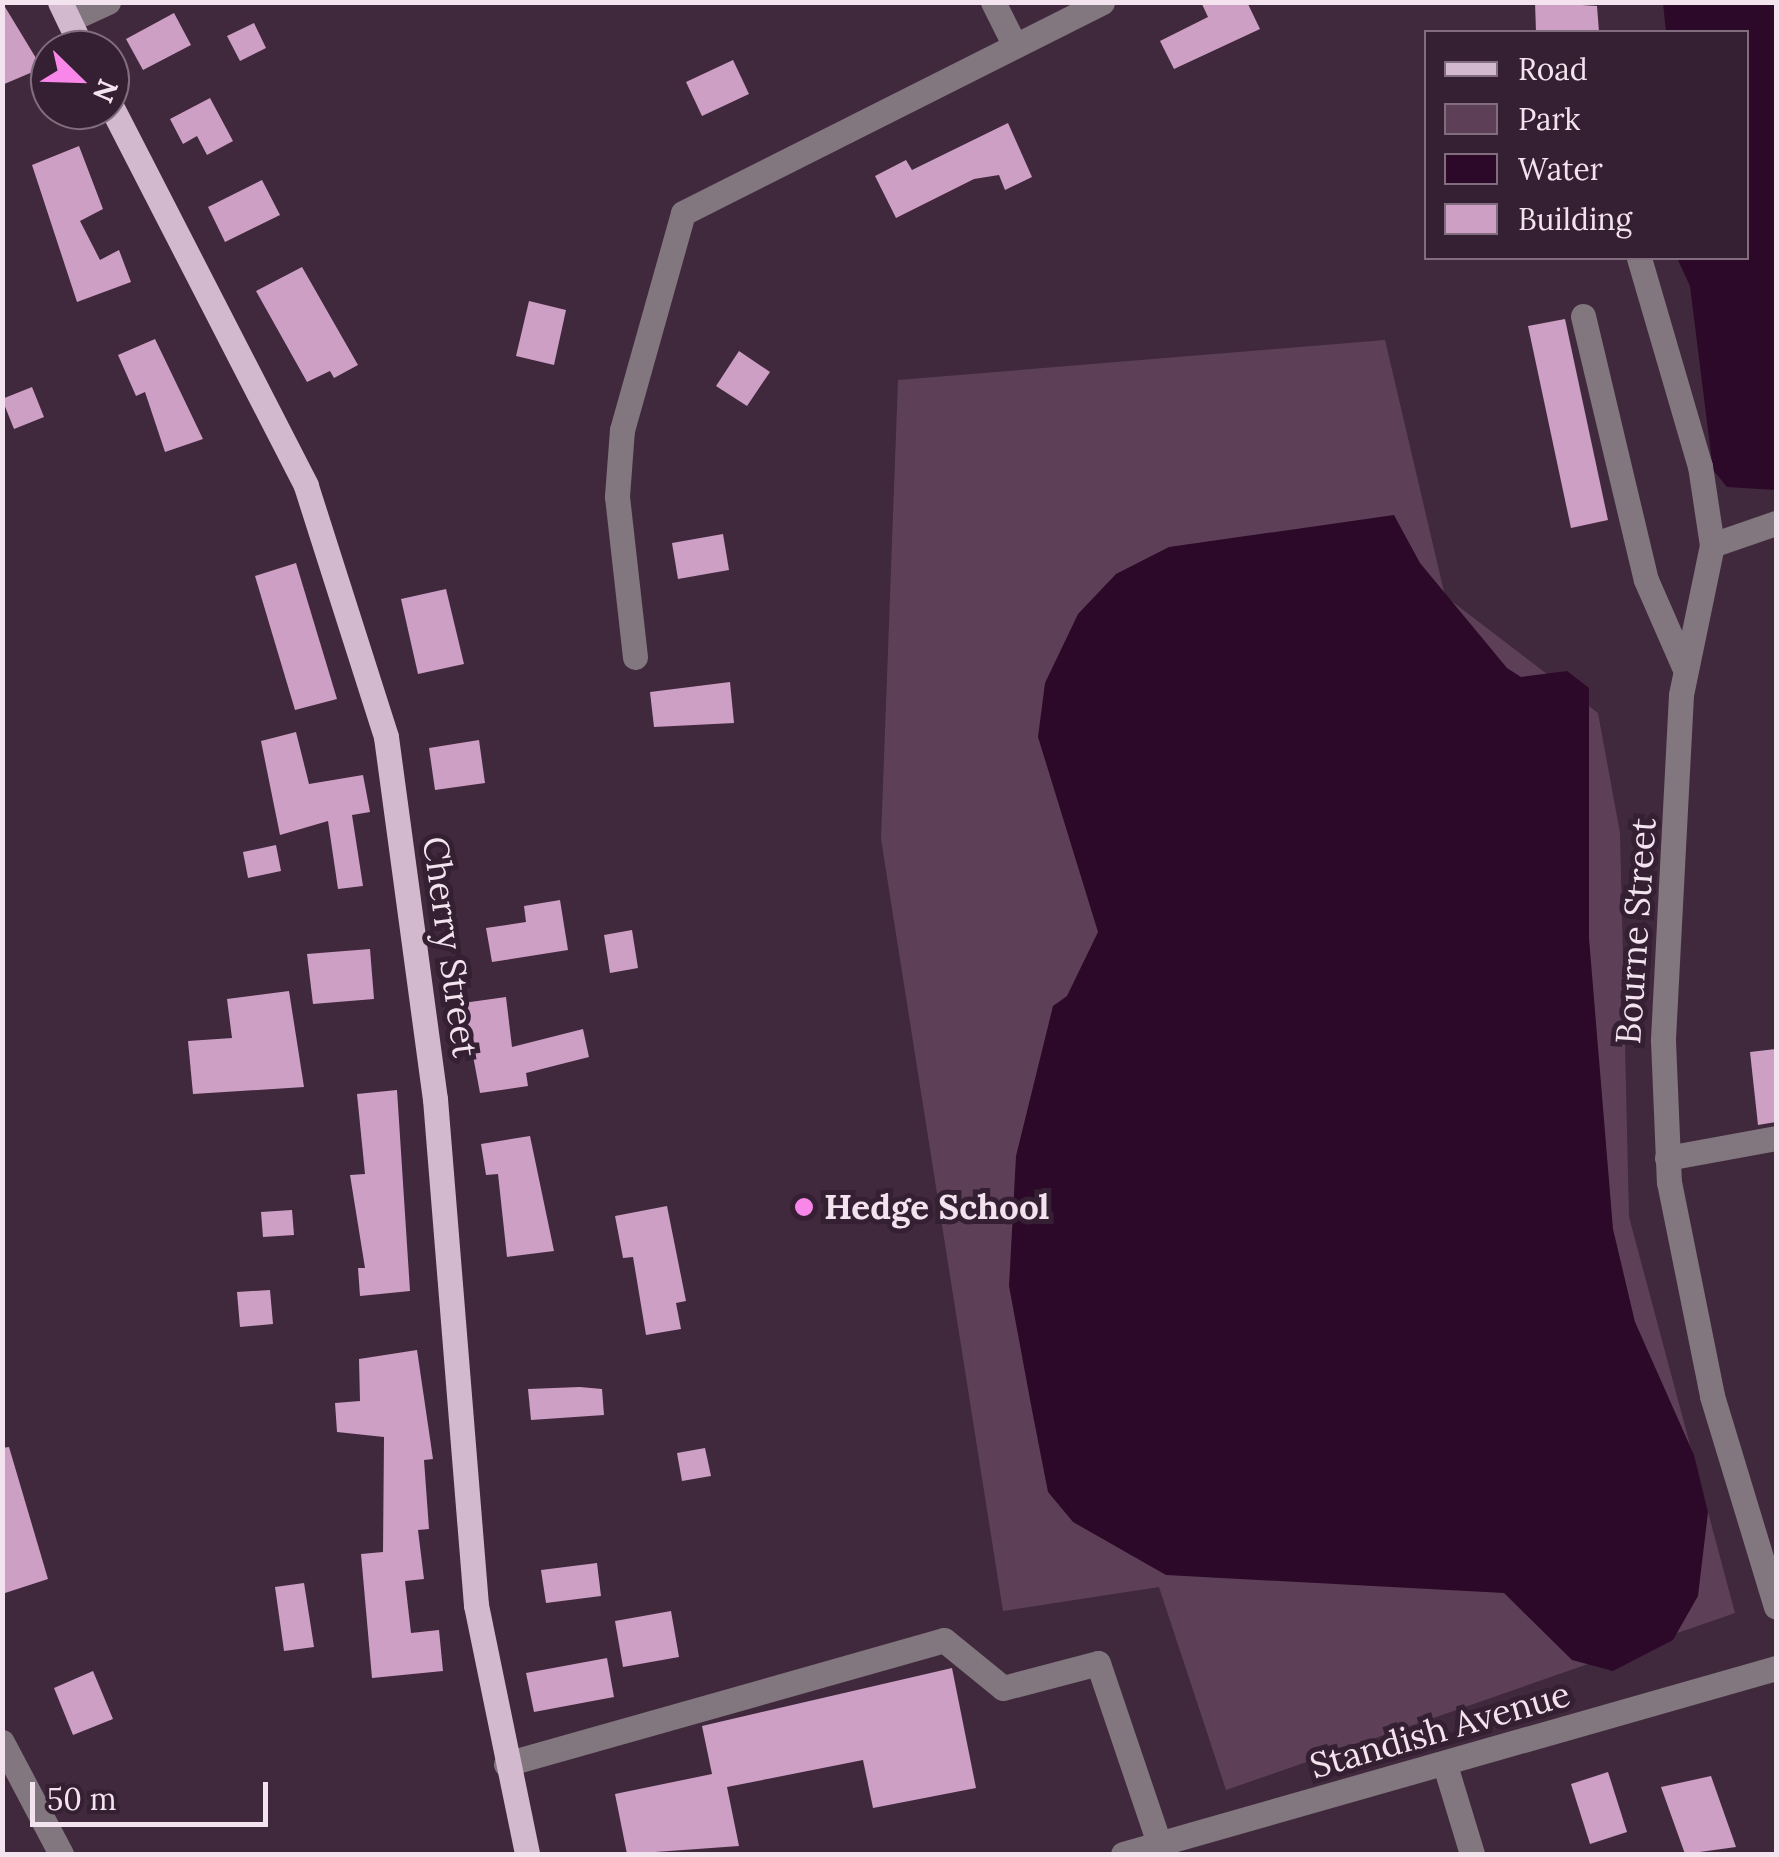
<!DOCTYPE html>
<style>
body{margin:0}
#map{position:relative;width:1779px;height:1857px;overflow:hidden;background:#40293c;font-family:Lora,serif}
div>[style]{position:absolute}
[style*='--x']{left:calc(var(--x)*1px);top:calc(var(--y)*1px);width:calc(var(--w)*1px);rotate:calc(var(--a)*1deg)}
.green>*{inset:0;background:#5d4058}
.water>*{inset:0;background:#2c0928}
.building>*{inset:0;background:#cd9fc5}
.minor>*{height:25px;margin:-12.5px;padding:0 12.5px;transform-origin:12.5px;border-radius:12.5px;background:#82767f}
.major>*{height:25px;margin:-12.5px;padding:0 12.5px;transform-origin:12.5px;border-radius:12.5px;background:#d2b9cd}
.dots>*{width:28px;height:28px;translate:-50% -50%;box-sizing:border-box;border:5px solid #351f32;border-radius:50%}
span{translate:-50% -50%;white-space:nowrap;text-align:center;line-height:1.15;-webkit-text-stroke:10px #351f32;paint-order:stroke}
.street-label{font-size:35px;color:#f2e3ee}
.poi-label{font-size:35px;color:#f2e3ee;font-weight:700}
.left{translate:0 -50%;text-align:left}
.frame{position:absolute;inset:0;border:5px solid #f2e3ee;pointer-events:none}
.legend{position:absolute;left:1424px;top:30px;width:325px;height:230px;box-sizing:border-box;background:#351f32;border:2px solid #816d7d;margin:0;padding:12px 18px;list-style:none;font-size:30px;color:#f2e3ee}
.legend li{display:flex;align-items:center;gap:20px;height:50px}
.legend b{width:50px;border:2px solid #816d7d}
.north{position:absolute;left:30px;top:30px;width:100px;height:100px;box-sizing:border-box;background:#351f32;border:2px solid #816d7d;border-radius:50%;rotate:113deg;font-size:28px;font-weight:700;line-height:40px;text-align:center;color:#f2e3ee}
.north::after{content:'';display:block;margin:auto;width:35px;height:45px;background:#f987e9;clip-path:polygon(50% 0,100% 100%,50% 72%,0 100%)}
.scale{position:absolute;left:30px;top:1782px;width:238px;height:45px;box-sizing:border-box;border:5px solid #f2e3ee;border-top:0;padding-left:12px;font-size:30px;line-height:35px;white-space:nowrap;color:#f2e3ee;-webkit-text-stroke:8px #351f32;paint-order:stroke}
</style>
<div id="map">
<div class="green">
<i style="clip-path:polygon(1385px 340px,1445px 596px,1598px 713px,1620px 833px,1629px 1217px,1735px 1613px,1226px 1790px,1159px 1587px,1003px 1611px,881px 839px,898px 380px)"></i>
</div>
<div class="water">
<i style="clip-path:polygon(1663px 3px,1776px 3px,1776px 490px,1727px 487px,1713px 470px,1690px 286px,1677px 258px,1746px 258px,1746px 32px,1666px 32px)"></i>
<i style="clip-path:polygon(1394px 515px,1420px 563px,1507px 668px,1521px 677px,1567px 671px,1589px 688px,1589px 938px,1613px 1229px,1635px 1322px,1694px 1455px,1708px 1512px,1698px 1596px,1673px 1640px,1613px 1671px,1572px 1660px,1504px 1593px,1166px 1575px,1073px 1522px,1048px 1492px,1031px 1405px,1009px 1286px,1016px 1156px,1053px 1006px,1067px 996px,1098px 932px,1038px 737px,1045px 683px,1078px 614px,1116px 574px,1169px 547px)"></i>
</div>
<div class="building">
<i style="clip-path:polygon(2px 2px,42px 68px,2px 85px)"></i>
<i style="clip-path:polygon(1201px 2px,1247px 2px,1260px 29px,1174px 69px,1160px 41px,1208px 17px)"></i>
<i style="clip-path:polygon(1535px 2px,1597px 6px,1599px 32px,1536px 32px)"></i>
<i style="clip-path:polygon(174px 13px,191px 45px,143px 70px,126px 39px)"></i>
<i style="clip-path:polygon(254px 23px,266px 48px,240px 61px,227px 36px)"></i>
<i style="clip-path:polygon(733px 60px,749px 94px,702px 116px,686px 82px)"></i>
<i style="clip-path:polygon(210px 98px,233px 141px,207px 155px,197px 136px,183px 144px,170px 119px)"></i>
<i style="clip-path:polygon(1008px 123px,1032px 177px,1005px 190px,999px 175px,974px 179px,896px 218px,875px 176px,906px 160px,912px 170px)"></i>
<i style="clip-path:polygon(79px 146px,103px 209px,80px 221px,100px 260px,119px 250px,131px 282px,77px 302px,32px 165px)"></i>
<i style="clip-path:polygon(262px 180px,280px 215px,225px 242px,208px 207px)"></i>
<i style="clip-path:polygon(302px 267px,358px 365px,334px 378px,330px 371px,307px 382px,256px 291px)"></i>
<i style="clip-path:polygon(529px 301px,566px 310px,554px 365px,516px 356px)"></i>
<i style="clip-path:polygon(1565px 319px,1608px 520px,1571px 528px,1528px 326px)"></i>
<i style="clip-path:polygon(155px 339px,203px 439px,165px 452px,145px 392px,136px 396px,118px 355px)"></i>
<i style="clip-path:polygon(739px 351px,770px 372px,747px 406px,716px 386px)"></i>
<i style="clip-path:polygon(32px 387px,44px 417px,14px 429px,2px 399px)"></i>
<i style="clip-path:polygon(723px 534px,729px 570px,678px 579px,672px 543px)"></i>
<i style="clip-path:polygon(296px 563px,337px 699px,295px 710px,255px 576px)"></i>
<i style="clip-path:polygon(446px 589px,464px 664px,418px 674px,401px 599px)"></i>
<i style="clip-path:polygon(730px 682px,734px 723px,654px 727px,650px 692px)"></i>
<i style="clip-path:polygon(296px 732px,309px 784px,363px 775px,370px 812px,352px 815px,363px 886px,338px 889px,328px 821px,280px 835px,261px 741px)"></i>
<i style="clip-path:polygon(479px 740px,485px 783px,435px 790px,429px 748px)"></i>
<i style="clip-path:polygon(276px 845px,281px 871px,248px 878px,243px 852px)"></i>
<i style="clip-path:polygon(560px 900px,568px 950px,492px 962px,486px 928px,526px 922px,524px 906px)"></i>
<i style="clip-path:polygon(632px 930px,638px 968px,610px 973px,604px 935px)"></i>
<i style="clip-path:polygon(370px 949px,374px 999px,313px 1004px,307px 954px)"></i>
<i style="clip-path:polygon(289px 991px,304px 1087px,193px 1094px,188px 1041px,232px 1038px,227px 999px)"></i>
<i style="clip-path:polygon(506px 997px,512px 1047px,583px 1029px,589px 1057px,526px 1073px,528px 1086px,480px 1093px,463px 1003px)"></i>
<i style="clip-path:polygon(1776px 1049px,1776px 1122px,1758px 1125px,1750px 1052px)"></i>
<i style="clip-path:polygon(397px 1090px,410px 1291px,360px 1296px,358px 1268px,365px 1268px,350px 1175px,365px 1174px,357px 1094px)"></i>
<i style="clip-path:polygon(530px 1136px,554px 1251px,507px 1257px,498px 1174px,486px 1175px,481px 1144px)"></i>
<i style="clip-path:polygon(667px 1206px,686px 1301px,676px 1303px,681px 1329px,646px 1335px,633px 1257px,623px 1258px,615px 1216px)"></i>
<i style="clip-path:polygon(292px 1210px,294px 1235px,263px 1237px,261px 1212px)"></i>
<i style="clip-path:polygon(270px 1290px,273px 1324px,240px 1327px,237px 1292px)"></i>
<i style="clip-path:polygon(417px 1350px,433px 1459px,424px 1460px,429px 1529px,418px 1530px,424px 1579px,405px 1581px,411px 1633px,439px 1630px,443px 1671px,372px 1678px,361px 1554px,383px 1552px,384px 1437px,337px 1432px,335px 1403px,360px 1401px,359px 1359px)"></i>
<i style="clip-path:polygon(580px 1387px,602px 1389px,604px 1415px,531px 1420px,528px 1389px)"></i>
<i style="clip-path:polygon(9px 1447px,48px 1579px,2px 1594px,2px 1448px)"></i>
<i style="clip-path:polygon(705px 1448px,711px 1476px,682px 1481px,677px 1453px)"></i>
<i style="clip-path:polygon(597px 1563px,601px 1596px,546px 1603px,541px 1570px)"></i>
<i style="clip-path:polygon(304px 1583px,314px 1647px,284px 1651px,275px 1587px)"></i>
<i style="clip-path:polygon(671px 1611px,679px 1657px,623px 1667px,615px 1621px)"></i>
<i style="clip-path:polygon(607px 1658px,614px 1697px,534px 1712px,526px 1673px)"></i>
<i style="clip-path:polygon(952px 1668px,976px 1788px,873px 1808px,863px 1760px,727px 1787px,739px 1846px,627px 1854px,615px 1794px,712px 1774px,702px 1726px)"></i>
<i style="clip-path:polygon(93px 1671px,113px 1719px,73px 1735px,54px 1688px)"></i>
<i style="clip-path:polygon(1608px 1772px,1627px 1832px,1590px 1844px,1571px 1784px)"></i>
<i style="clip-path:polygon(1711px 1776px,1736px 1847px,1685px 1854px,1661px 1787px)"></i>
</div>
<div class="minor">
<i style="--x:993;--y:2;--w:49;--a:63.4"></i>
<i style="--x:69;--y:20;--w:43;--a:-24.8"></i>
<i style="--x:1639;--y:258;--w:217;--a:73.7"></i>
<i style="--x:1700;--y:466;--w:80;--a:81.4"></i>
<i style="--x:1712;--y:545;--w:153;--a:101.7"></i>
<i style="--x:1681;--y:695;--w:346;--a:93"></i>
<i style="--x:1663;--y:1041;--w:141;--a:87.6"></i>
<i style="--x:1669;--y:1182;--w:218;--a:78.6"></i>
<i style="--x:1712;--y:1396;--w:220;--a:73.1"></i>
<i style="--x:1583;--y:316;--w:271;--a:76.6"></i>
<i style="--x:1646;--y:580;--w:95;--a:66.4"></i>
<i style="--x:1712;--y:545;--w:68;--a:-19"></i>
<i style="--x:635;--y:657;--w:162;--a:-96.4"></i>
<i style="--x:617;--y:496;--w:66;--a:-85.7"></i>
<i style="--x:622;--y:430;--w:225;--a:-74.3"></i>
<i style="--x:683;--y:213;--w:469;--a:-26.7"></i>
<i style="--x:1667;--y:1158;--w:111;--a:-10.4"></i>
<i style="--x:2;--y:1742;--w:127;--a:62.2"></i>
<i style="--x:506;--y:1764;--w:455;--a:-15.8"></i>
<i style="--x:944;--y:1640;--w:76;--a:39.1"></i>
<i style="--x:1003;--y:1688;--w:98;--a:-14.7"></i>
<i style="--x:1098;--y:1663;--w:193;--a:71.3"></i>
<i style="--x:1445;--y:1765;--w:93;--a:73.1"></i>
<i style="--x:1123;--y:1854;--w:679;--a:-15.9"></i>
</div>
<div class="major">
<i style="--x:60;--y:2;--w:53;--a:64.4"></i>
<i style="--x:110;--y:104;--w:429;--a:62.8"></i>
<i style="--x:306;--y:486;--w:263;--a:72.3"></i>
<i style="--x:386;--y:737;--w:365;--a:82.3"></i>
<i style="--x:435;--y:1099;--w:508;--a:85.37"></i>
<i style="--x:476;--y:1605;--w:254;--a:78.4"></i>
</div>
<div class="dots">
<i style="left:804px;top:1207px;background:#f987e9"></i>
</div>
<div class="street-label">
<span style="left:1636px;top:931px;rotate:-86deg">Bourne Street</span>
<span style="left:450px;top:947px;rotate:82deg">Cherry Street</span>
<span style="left:1440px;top:1730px;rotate:-16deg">Standish Avenue</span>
</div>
<div class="poi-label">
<span class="left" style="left:824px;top:1207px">Hedge School</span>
</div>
<div class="frame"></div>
<ul class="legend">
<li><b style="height:12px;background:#d2b9cd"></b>Road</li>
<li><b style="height:28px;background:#5d4058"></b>Park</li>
<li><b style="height:28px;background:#2c0928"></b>Water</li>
<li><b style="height:28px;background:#cd9fc5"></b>Building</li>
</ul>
<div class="north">N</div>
<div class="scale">50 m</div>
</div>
